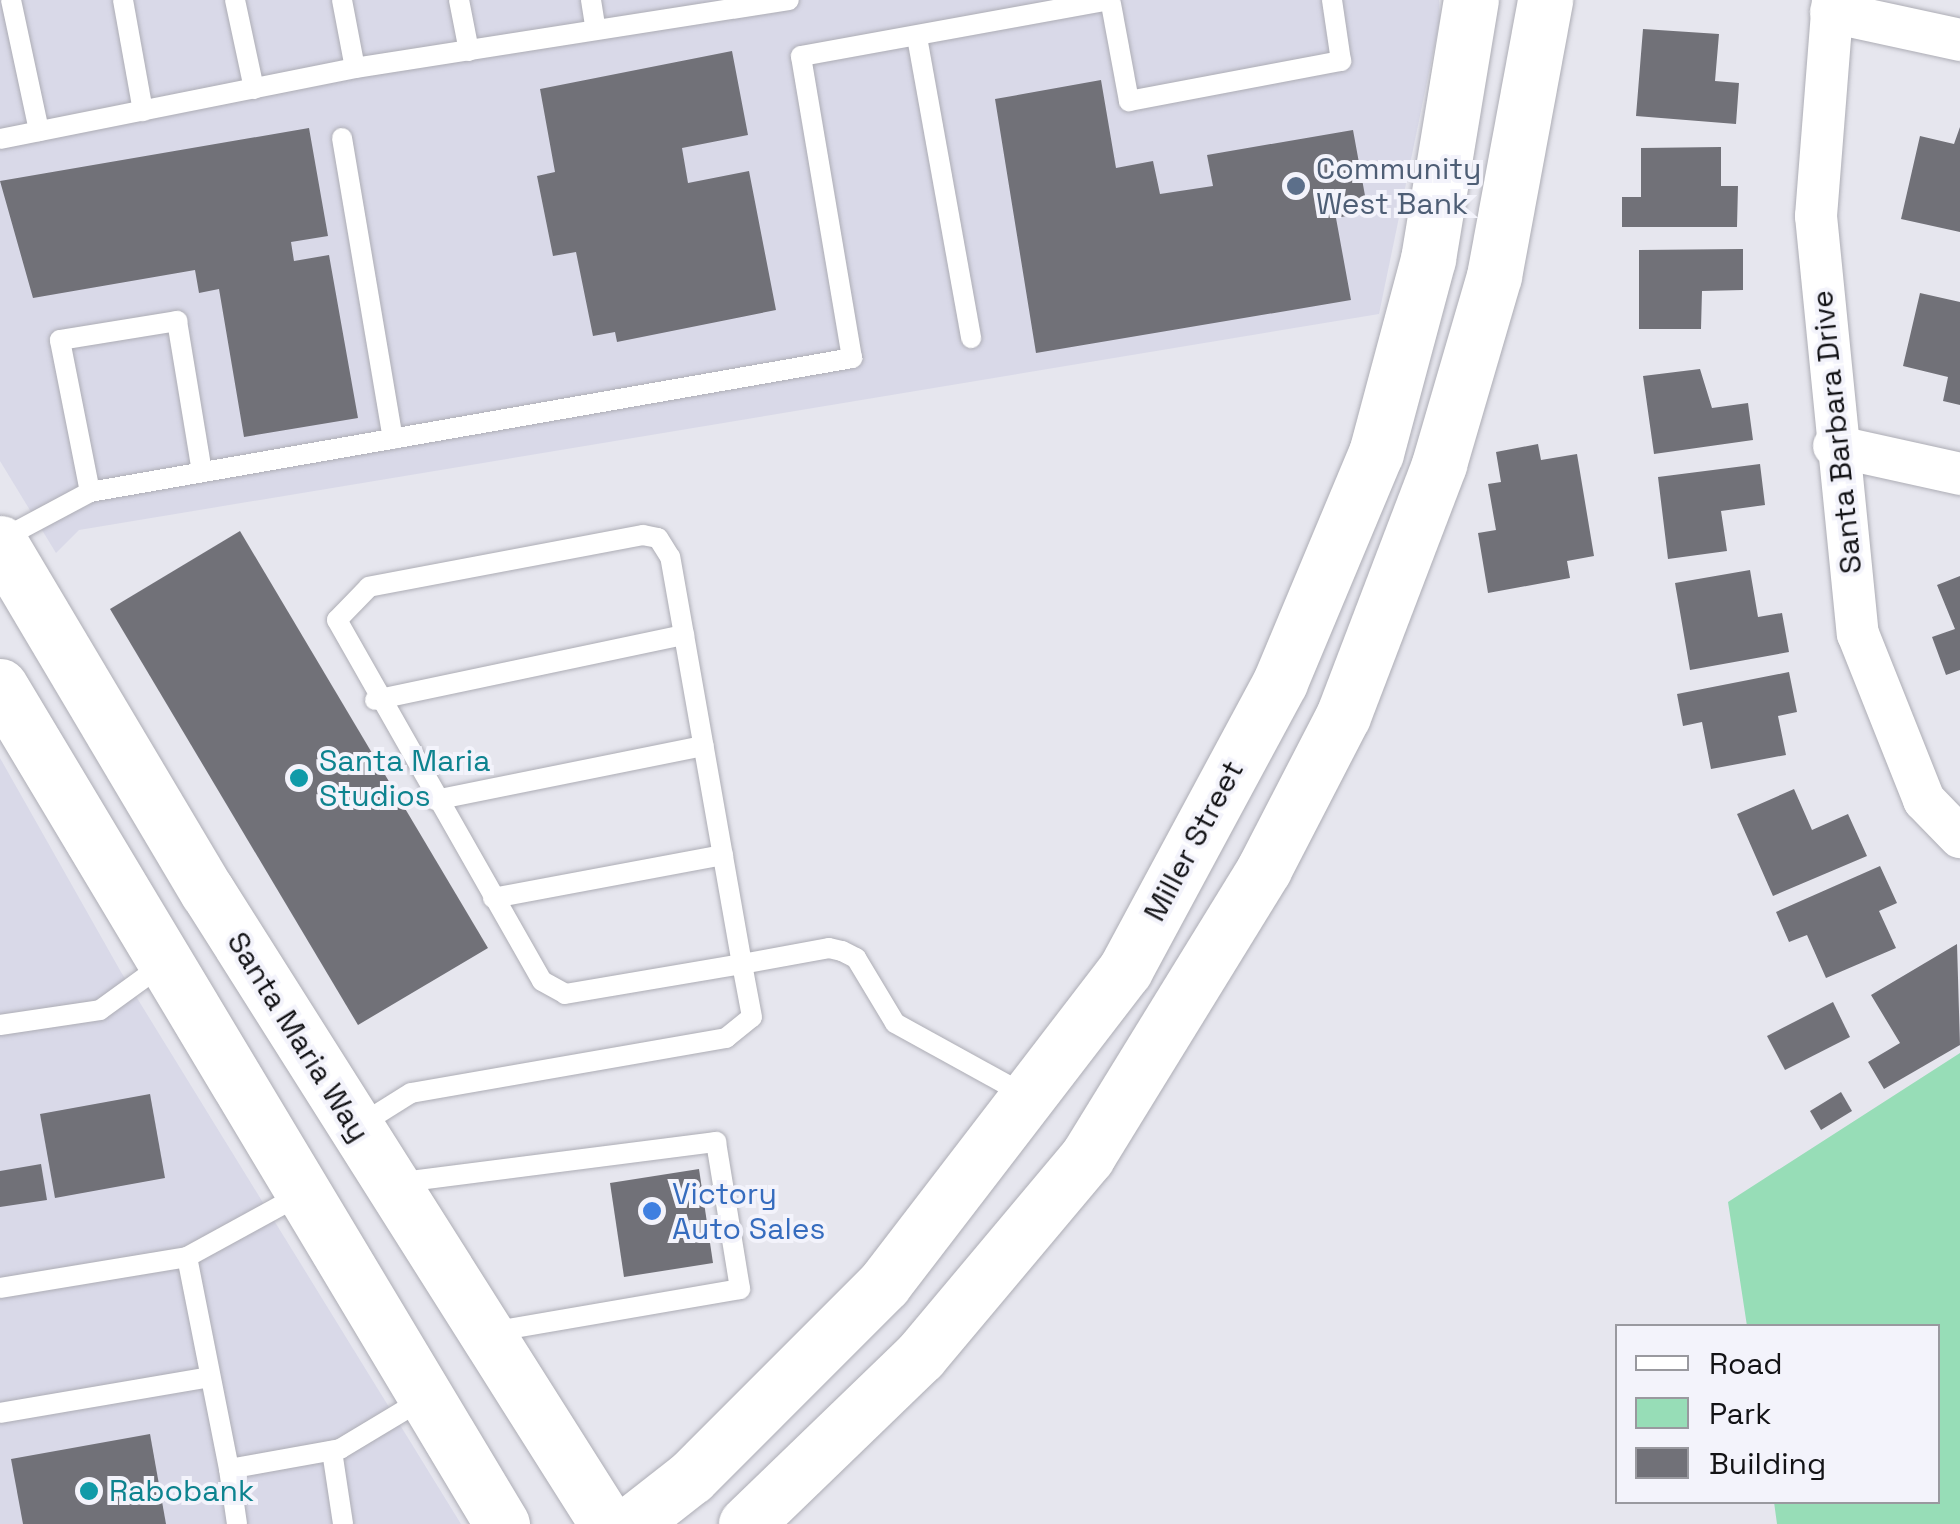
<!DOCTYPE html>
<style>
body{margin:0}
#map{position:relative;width:1960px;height:1524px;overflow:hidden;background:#e6e6ee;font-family:"Space Grotesk",sans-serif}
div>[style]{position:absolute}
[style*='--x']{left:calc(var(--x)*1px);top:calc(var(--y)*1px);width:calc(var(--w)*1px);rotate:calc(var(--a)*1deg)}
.built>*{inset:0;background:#d9d9e8}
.green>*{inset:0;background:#97ddb7}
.building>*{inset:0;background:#717178}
.roads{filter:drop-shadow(0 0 2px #adadb5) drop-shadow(0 0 2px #adadb5)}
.lane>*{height:20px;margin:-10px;padding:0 10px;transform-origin:10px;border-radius:10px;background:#fff}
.street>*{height:42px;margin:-21px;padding:0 21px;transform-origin:21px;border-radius:21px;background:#fff}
.secondary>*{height:55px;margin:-27.5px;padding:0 27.5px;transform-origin:27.5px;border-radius:27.5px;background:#fff}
.dots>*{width:28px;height:28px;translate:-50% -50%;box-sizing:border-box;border:5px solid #f3f3fb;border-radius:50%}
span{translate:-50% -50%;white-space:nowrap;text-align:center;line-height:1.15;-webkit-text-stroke:8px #f3f3fb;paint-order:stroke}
.service-label{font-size:30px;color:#4e5e75}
.left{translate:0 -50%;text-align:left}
.street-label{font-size:30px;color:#131316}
.culture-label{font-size:30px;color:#0d838f}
.shop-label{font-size:30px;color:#366cbe}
.legend{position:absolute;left:1615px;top:1324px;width:325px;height:180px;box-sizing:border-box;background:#f3f3fb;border:2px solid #99999f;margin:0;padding:12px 18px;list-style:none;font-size:30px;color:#131316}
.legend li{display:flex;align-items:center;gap:20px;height:50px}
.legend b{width:50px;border:2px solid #99999f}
</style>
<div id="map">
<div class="built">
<i style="clip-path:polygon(0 0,1439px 0,1440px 19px,1379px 314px,79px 530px,56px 553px,0 461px)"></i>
<i style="clip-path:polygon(0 758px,121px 972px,461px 1524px,0 1524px)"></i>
</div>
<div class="green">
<i style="clip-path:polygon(1960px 1053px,1960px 1524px,1777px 1524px,1774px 1502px,1938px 1502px,1938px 1326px,1747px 1326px,1728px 1202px)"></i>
</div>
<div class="building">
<i style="clip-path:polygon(1643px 29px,1719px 34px,1715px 81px,1739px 83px,1736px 124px,1636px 116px)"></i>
<i style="clip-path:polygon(732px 51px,748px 135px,682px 148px,688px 183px,749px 171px,776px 310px,617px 342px,615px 332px,593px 336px,576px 252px,553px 256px,537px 176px,555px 172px,540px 89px)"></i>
<i style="clip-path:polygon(1101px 80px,1116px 168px,1153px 161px,1160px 194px,1213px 186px,1207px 155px,1353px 130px,1368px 212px,1336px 218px,1351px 300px,1036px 353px,995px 99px)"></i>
<i style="clip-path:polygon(1960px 127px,1960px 232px,1901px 219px,1920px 136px,1954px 144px)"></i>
<i style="clip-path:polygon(309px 128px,328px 236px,291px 242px,294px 261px,329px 255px,358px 418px,244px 437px,219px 289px,199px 293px,195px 270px,33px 298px,0 181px)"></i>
<i style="clip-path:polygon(1721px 147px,1721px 186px,1738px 186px,1737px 227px,1622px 227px,1622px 197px,1641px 197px,1641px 148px)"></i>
<i style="clip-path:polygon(1743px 249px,1743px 290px,1702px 291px,1701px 329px,1639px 329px,1639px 250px)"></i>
<i style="clip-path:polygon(1920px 293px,1960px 302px,1960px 405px,1943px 401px,1948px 377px,1903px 366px)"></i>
<i style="clip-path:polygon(1700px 369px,1712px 408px,1748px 403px,1753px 440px,1654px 454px,1643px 376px)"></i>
<i style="clip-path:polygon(1538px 444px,1541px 460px,1577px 454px,1594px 556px,1567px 561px,1570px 578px,1488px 593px,1478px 533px,1496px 530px,1488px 484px,1501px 482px,1496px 452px)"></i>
<i style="clip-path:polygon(1760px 464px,1765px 505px,1721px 511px,1727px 551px,1668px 559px,1658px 477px)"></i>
<i style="clip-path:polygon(240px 531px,488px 948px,358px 1025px,110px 609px)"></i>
<i style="clip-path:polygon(1750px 570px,1758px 617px,1782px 613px,1789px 652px,1690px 670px,1675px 583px)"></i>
<i style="clip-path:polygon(1960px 576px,1960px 670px,1946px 675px,1932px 637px,1955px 629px,1937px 585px)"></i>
<i style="clip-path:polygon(1789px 672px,1797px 712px,1778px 716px,1786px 755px,1711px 769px,1702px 722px,1683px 726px,1677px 694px)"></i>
<i style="clip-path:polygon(1794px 789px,1812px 830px,1848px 814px,1867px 856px,1773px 896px,1737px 814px)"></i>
<i style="clip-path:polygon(1880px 866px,1897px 903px,1879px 911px,1896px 948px,1826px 978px,1807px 935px,1789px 942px,1776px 912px)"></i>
<i style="clip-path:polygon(1957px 944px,1960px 1045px,1884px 1089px,1868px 1062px,1900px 1043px,1871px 995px)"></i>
<i style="clip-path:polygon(1833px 1002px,1850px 1037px,1785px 1070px,1767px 1036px)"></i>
<i style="clip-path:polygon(1841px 1092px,1852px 1111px,1821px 1130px,1810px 1111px)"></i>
<i style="clip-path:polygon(150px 1094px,165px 1178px,55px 1198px,40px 1114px)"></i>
<i style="clip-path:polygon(41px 1164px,47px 1200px,0 1207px,0 1171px)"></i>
<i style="clip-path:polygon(699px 1169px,713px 1263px,624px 1277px,610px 1183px)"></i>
<i style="clip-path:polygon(150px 1434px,166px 1524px,23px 1524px,11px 1459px)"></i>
</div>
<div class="roads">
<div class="lane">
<i style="--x:11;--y:0;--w:134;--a:77.9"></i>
<i style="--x:123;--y:0;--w:113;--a:79.8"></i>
<i style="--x:235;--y:0;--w:91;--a:77.9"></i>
<i style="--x:342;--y:0;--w:69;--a:79.2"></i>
<i style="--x:355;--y:68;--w:439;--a:-8.9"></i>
<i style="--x:459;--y:0;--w:52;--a:78.9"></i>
<i style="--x:591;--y:0;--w:30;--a:81"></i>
<i style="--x:1111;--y:4;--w:99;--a:79.5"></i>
<i style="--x:1129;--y:101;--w:216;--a:-10.7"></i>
<i style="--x:1341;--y:61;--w:62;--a:-98.4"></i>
<i style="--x:917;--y:37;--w:306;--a:79.8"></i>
<i style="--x:342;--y:138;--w:305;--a:80.4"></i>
<i style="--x:0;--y:139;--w:362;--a:-11.3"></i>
<i style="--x:90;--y:492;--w:155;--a:-101.2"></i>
<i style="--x:60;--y:340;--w:119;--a:-9.2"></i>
<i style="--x:177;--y:321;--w:153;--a:80.6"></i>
<i style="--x:2;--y:539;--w:100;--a:-28.1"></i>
<i style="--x:90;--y:492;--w:774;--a:-9.97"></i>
<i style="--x:852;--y:358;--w:306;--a:-99.6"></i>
<i style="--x:801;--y:56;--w:314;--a:-10.3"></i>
<i style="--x:375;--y:700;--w:316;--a:-11.9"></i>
<i style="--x:435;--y:800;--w:274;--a:-11.4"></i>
<i style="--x:493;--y:898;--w:234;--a:-10.6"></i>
<i style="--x:0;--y:1025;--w:101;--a:-8.5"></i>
<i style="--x:100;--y:1010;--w:77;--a:-36"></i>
<i style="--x:360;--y:1125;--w:60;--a:-32.1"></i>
<i style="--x:411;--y:1093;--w:320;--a:-9.9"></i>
<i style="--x:726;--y:1038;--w:33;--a:-39"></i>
<i style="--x:752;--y:1017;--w:54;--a:-100.7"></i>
<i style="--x:742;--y:964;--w:413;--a:-100"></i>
<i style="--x:670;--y:557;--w:22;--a:-122"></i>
<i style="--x:658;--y:538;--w:15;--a:-169"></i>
<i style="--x:643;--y:535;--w:279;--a:169.3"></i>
<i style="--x:369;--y:587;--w:46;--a:134.1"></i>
<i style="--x:337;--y:620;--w:415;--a:60.4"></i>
<i style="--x:542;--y:981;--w:26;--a:29"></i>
<i style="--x:565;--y:994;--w:180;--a:-9.6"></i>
<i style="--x:742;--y:964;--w:88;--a:-10.4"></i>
<i style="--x:829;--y:948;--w:13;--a:13"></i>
<i style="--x:842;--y:951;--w:16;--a:27"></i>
<i style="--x:856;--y:958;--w:76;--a:59"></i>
<i style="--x:895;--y:1023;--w:151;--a:28.9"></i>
<i style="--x:395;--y:1183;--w:324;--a:-7.3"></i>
<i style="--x:716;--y:1142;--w:149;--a:80.7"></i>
<i style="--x:740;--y:1289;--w:254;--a:170.2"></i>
<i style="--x:0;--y:1288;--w:190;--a:-9.4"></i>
<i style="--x:0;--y:1413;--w:213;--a:-9.7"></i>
<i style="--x:332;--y:1451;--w:74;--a:81.4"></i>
<i style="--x:229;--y:1469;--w:216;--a:-101.2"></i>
<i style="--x:187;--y:1257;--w:131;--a:-28.7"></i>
<i style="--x:237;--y:1524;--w:56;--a:-98.3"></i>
<i style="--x:229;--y:1469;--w:113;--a:-10.2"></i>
<i style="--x:340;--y:1449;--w:99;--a:-31"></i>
</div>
<div class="street">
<i style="--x:1833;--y:0;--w:217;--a:94.5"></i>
<i style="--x:1816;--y:216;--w:420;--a:84.3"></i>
<i style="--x:1858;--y:634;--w:179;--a:68.3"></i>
<i style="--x:1924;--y:800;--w:52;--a:45.8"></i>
<i style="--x:1831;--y:12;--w:132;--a:12.2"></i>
<i style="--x:1834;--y:446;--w:129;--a:12.5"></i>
</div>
<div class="secondary">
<i style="--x:0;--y:543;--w:405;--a:59.3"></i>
<i style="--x:207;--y:891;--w:749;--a:57.71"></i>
<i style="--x:0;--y:686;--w:977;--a:59.08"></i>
<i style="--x:631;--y:1524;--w:76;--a:-38.1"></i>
<i style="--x:691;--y:1477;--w:273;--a:-45"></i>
<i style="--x:884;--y:1284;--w:396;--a:-52.5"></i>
<i style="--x:1125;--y:970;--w:327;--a:-61.7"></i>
<i style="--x:1280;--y:682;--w:248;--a:-67.3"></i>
<i style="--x:1376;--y:453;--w:201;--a:-75"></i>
<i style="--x:1428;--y:259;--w:263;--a:-80.6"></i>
<i style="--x:746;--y:1524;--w:242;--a:-44"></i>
<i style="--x:920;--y:1356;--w:260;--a:-50"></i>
<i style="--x:1087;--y:1157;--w:338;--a:-58.4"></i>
<i style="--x:1264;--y:869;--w:172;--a:-62.7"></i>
<i style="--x:1343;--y:716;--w:270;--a:-69.1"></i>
<i style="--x:1439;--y:464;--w:196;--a:-73.7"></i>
<i style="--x:1494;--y:276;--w:281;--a:-79.5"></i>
</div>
</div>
<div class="dots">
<i style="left:1296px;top:186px;background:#5c6f8a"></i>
<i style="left:299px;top:778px;background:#0f9aa8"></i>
<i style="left:652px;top:1211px;background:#3f7fe0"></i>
<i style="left:89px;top:1491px;background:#0f9aa8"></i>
</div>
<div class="service-label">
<span class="left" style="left:1316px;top:186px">Community<br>West Bank</span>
</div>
<div class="street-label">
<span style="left:1837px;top:432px;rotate:-96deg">Santa Barbara Drive</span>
<span style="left:1194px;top:841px;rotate:-62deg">Miller Street</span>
<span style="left:298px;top:1037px;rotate:58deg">Santa Maria Way</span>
</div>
<div class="culture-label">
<span class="left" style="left:319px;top:778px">Santa Maria<br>Studios</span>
<span class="left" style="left:109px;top:1491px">Rabobank</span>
</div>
<div class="shop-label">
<span class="left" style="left:672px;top:1211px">Victory<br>Auto Sales</span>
</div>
<ul class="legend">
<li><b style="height:12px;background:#fff"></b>Road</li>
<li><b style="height:28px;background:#97ddb7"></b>Park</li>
<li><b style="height:28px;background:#717178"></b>Building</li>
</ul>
</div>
